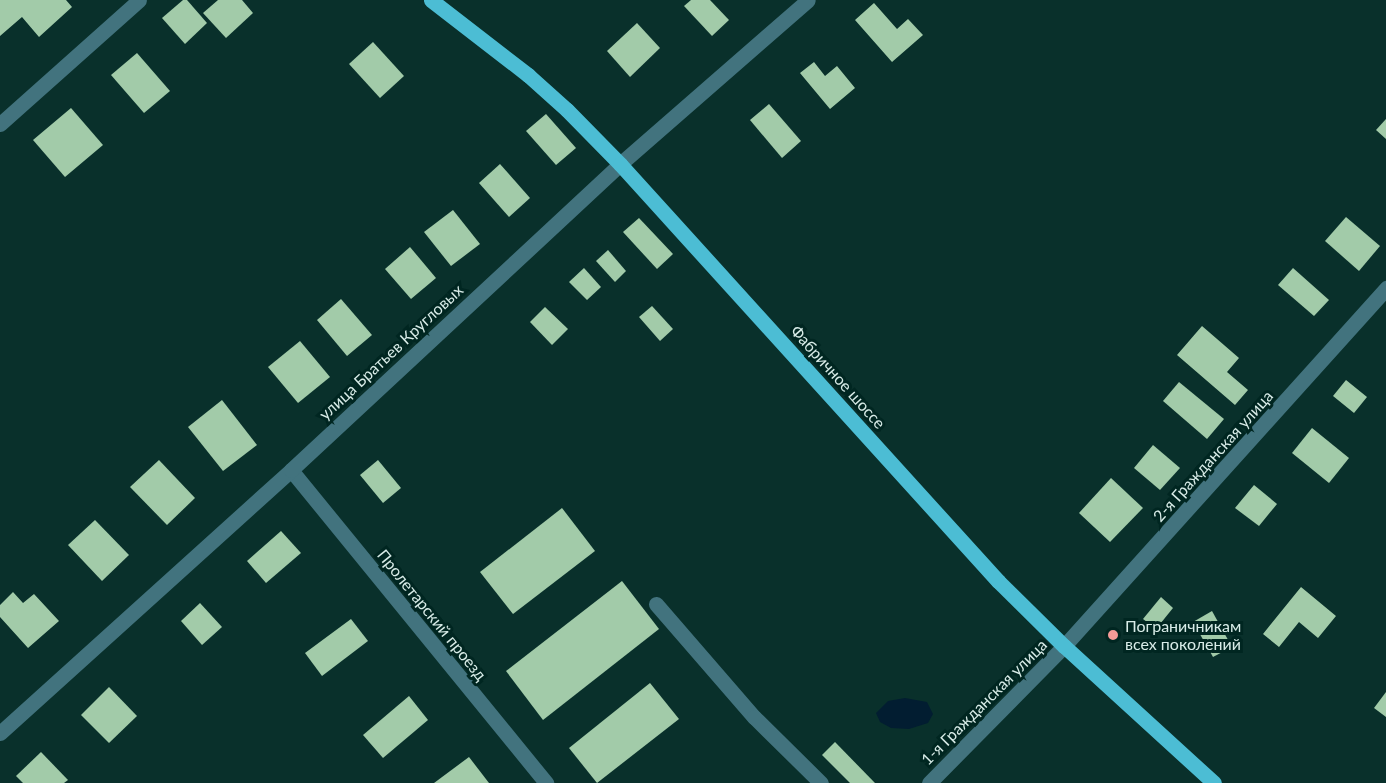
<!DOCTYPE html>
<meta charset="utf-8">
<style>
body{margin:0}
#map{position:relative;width:1386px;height:783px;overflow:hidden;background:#09302b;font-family:Lato,sans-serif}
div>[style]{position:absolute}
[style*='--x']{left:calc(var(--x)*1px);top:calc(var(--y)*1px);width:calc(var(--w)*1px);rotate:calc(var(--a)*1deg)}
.water>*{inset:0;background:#021d31}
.building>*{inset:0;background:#a2cba9}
.minor>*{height:15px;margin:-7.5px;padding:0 7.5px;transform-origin:7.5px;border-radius:7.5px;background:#42737e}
.major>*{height:15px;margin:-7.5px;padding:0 7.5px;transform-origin:7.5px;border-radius:7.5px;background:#4cbdd4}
.dots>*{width:16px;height:16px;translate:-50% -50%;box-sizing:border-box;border:3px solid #002621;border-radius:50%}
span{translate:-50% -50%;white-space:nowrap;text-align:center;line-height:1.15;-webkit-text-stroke:6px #002621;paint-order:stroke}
.street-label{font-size:16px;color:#d8ece8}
.poi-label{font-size:16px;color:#d8ece8}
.left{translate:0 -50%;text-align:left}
</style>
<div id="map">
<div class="water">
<i style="clip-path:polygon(905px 698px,927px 702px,933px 714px,928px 723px,909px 729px,891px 728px,880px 722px,876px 713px,888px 701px)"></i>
</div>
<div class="building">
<i style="clip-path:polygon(0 0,66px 0,72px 7px,39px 37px,22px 17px,0 36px)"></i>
<i style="clip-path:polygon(183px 0,187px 0,207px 23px,185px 44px,162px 18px)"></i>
<i style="clip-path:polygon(218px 0,242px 0,253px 13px,226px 38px,203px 13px)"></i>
<i style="clip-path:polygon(691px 0,710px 0,729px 20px,712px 36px,684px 6px)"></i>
<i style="clip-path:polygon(874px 3px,897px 29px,908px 19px,923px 35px,892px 62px,855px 20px)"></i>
<i style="clip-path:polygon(637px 23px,660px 48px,630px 77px,607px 51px)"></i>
<i style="clip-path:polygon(373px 42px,404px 76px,380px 98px,349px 64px)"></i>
<i style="clip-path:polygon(137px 53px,170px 91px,144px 113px,111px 75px)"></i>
<i style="clip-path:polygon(814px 62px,825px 76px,837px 66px,855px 88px,830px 109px,800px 73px)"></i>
<i style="clip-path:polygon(769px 104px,801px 141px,782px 158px,750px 120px)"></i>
<i style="clip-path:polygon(71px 108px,103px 145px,65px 177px,33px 140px)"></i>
<i style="clip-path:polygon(546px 114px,576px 148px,556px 165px,526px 131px)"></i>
<i style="clip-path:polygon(1386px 119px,1386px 139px,1376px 130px)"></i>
<i style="clip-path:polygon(500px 164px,530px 198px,509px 217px,479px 183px)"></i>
<i style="clip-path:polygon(453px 210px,480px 244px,451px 266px,424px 232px)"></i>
<i style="clip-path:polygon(1346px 217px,1380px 246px,1359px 271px,1325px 241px)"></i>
<i style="clip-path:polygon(639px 218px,673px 254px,657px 269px,623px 232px)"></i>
<i style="clip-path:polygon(410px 247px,436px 278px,411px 299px,385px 269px)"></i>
<i style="clip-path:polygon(608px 250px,626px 271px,615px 282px,596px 261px)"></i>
<i style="clip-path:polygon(584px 268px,601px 287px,587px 300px,569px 282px)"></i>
<i style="clip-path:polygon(1293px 268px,1329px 300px,1314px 316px,1278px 285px)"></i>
<i style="clip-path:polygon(341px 299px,372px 335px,347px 356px,317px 320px)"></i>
<i style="clip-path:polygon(652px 306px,673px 329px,660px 341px,639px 317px)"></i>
<i style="clip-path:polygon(545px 307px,568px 329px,552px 345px,530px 322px)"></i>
<i style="clip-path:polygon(1202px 326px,1239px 358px,1227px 372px,1248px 390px,1235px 405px,1177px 355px)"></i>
<i style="clip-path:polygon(300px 341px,330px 377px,298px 403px,268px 367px)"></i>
<i style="clip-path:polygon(1346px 380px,1367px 397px,1354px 413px,1333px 396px)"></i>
<i style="clip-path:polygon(1179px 382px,1224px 419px,1207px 439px,1163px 401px)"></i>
<i style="clip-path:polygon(222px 400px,257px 445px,223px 471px,188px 427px)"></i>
<i style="clip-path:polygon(1312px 428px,1349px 458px,1329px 483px,1292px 453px)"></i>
<i style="clip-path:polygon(1153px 445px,1180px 468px,1160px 490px,1134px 468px)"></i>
<i style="clip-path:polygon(159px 460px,195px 498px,167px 525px,130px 487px)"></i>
<i style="clip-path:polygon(378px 460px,401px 488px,383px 503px,360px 475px)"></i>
<i style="clip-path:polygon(1111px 478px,1143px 508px,1110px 542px,1079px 513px)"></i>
<i style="clip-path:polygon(1254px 485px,1277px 504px,1259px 526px,1235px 508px)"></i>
<i style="clip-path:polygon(562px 508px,595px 551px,513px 614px,480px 572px)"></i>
<i style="clip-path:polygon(95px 520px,129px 555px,102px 581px,68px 545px)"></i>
<i style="clip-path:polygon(281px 531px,301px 553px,266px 583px,247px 561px)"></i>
<i style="clip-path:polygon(622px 581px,659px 629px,543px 720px,506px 671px)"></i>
<i style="clip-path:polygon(1301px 587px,1336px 616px,1318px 638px,1299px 622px,1279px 647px,1263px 634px)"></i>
<i style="clip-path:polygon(13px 592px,23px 603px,34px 594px,59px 621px,28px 648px,0 617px,0 605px)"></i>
<i style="clip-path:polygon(1161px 597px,1173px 608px,1156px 629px,1143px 619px)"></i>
<i style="clip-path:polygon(200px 603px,222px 627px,202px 645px,181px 621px)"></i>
<i style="clip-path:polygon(1212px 611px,1232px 647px,1213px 657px,1193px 622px)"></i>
<i style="clip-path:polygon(351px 619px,368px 641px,322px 676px,305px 653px)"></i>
<i style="clip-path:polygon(650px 683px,679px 719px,597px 783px,569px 748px)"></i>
<i style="clip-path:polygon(109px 687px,137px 716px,109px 743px,81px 715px)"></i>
<i style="clip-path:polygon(1386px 692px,1386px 717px,1374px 708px)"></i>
<i style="clip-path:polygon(409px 696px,428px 720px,383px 758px,363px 735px)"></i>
<i style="clip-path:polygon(835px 742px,875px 783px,850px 783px,822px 755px)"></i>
<i style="clip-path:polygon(41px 752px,68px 780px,64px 783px,23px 783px,16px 776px)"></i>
<i style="clip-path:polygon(469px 757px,489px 783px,434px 783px)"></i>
</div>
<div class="minor">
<i style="--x:0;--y:124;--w:186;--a:-41.7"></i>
<i style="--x:291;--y:470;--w:404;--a:50.8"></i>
<i style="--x:656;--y:604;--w:150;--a:49.1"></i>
<i style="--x:754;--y:717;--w:94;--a:44.6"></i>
<i style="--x:0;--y:733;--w:392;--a:-42.1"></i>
<i style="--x:291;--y:470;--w:449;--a:-42.9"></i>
<i style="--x:620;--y:164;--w:249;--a:-41.1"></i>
<i style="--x:929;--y:783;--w:192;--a:-45.4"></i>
<i style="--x:1064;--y:646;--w:482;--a:-48"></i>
</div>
<div class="major">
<i style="--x:431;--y:0;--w:123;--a:37.7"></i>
<i style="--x:528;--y:75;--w:52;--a:41.9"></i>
<i style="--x:567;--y:110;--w:76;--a:45.5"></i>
<i style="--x:620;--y:164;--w:563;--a:47.81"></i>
<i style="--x:998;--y:581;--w:93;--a:44.6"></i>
<i style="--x:1064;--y:646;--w:203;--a:42.4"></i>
</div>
<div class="dots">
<i style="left:1113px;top:635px;background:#f59b98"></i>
</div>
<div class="street-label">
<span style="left:391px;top:352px;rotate:-43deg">улица Братьев Кругловых</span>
<span style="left:838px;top:377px;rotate:48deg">Фабричное шоссе</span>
<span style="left:1213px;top:456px;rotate:-48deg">2-я Гражданская улица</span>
<span style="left:432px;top:615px;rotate:51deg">Пролетарский проезд</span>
<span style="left:984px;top:702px;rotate:-45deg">1-я Гражданская улица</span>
</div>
<div class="poi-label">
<span class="left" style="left:1125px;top:635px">Пограничникам<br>всех поколений</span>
</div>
</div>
